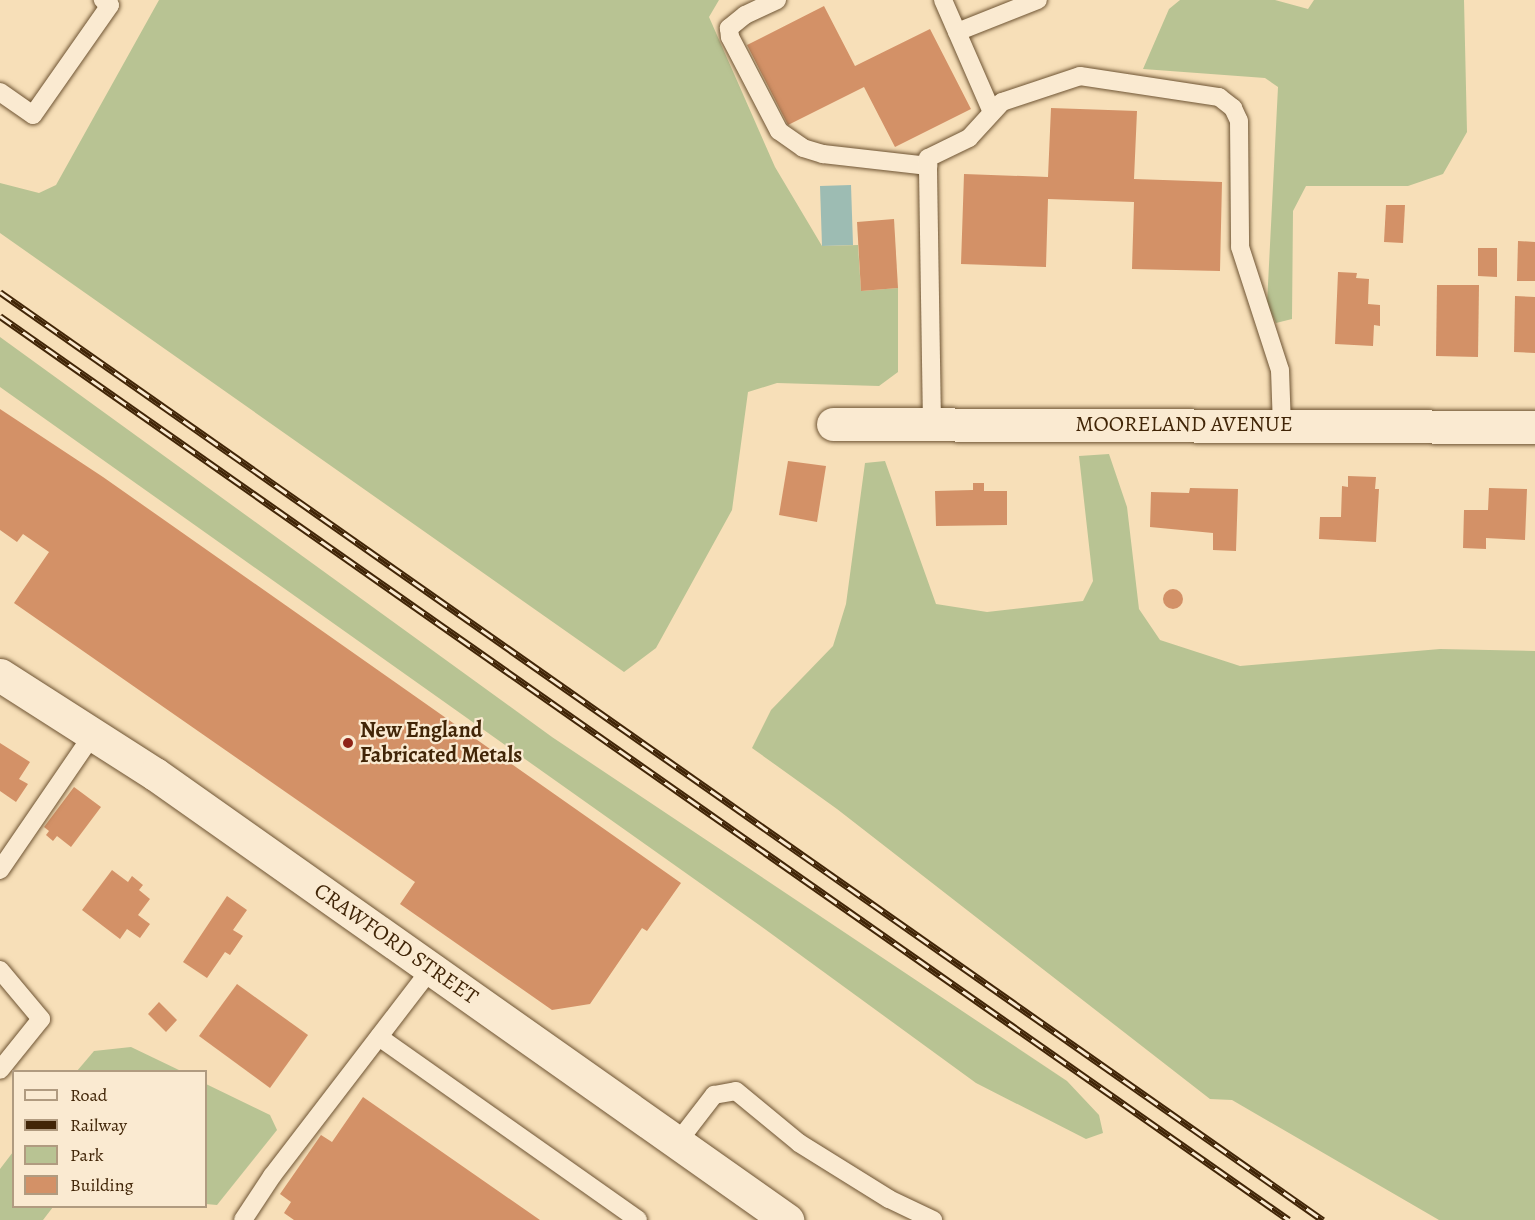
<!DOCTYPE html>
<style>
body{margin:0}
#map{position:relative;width:1535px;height:1220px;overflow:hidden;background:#f7dfb8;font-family:Alegreya,serif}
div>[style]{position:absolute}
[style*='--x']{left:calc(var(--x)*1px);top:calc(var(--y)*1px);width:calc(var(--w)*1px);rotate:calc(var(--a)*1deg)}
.green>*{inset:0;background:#b8c393}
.water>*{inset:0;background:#9dbcb3}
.building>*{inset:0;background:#d39167}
.round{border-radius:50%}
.roads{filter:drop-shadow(0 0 2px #6e5433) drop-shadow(0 0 2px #6e5433)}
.service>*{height:18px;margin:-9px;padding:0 9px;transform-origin:9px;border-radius:9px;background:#faead1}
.minor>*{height:33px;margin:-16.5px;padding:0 16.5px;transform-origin:16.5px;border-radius:16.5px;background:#faead1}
.secondary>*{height:33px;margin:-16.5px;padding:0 16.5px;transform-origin:16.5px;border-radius:16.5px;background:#faead1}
.rail>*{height:7px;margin-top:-3.5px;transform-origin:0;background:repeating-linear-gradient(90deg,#faead1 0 14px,#412507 0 28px);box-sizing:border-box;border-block:2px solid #412507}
.dots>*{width:16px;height:16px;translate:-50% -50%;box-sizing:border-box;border:3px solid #faead1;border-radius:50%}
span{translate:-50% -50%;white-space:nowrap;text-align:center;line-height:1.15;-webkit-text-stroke:4.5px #faead1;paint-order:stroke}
.street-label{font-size:22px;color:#412507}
.poi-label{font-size:22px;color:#412507;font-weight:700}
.left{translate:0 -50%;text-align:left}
.legend{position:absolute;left:12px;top:1070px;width:195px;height:138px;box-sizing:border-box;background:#faead1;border:2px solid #b09b80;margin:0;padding:8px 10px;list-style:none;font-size:18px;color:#412507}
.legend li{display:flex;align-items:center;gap:12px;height:30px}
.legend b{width:30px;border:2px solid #b09b80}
</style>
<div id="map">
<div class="green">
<i style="clip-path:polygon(159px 0,719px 0,709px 17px,775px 167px,822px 246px,858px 245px,861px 291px,898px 288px,898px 372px,879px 386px,777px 383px,748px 392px,732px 510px,656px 648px,624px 672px,0 233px,0 183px,39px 193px,56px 185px)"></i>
<i style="clip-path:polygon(1180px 0,1275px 0,1308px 9px,1314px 0,1464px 0,1467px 132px,1443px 174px,1408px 186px,1306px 186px,1293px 211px,1292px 319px,1276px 323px,1267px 304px,1278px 87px,1265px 78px,1143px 69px,1169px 9px)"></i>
<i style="clip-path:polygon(0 337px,552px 737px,1067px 1081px,1099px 1115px,1103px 1133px,1086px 1139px,976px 1083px,762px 927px,0 387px)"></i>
<i style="clip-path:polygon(1109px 454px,1127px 507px,1139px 609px,1160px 640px,1240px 666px,1440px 649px,1535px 651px,1535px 1220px,1439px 1220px,1232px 1100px,1210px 1099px,837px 809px,752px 748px,771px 710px,833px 646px,846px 604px,865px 463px,885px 461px,936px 604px,987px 612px,1083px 601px,1093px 581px,1079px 456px)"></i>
<i style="clip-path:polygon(131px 1047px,181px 1071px,77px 1071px,94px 1051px)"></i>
<i style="clip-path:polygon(206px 1084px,270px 1115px,277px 1130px,217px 1205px,206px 1204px)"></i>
<i style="clip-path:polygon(13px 1152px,14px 1206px,53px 1207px,43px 1220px,0 1220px,0 1169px)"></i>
</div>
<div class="water">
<i style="clip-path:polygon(851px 185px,853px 245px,822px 246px,820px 186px)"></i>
</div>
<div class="building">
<i style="clip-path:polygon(824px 6px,855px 66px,930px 29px,971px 109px,895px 147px,864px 87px,788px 125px,747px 45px)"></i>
<i style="clip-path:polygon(1051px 108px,1137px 111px,1134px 179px,1222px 182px,1220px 271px,1132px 269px,1134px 202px,1048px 199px,1046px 267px,961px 264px,964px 174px,1048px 177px)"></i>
<i style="clip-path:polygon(1386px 205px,1405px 205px,1403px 243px,1384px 242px)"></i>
<i style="clip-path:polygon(894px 219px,898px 288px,861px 291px,857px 222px)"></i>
<i style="clip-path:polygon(1518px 241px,1535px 242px,1535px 281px,1517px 281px)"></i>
<i style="clip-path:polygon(1478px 248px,1497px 248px,1497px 277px,1478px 276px)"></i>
<i style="clip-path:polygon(1338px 272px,1357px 273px,1356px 278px,1369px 279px,1368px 304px,1380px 305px,1380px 326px,1374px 325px,1373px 346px,1335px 344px)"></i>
<i style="clip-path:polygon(1437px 285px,1479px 285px,1478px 357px,1436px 356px)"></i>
<i style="clip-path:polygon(1515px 296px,1535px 297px,1535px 353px,1514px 352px)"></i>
<i style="clip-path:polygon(0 409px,103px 477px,681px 883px,647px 931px,642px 928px,590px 1004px,552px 1010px,400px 904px,415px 882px,14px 603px,49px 552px,23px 534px,17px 542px,0 530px)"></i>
<i style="clip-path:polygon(788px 461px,826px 466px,817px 522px,779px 515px)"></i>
<i style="clip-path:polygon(1348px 476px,1376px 477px,1375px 489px,1379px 489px,1376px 542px,1319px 539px,1320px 517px,1341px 517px,1342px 486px,1348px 487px)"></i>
<i style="clip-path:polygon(973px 483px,984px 483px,984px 491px,1007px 491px,1007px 525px,936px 526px,935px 491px,973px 490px)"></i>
<i style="clip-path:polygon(1190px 488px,1238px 489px,1236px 551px,1213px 550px,1213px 533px,1150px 527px,1151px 492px,1189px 493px)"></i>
<i style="clip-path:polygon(1489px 488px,1527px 489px,1525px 540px,1486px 538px,1486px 549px,1463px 548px,1464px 510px,1488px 510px)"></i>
<i class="round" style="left:1163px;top:589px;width:20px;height:20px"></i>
<i style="clip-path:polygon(0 743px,30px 762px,19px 779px,28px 784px,16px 802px,0 791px)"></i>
<i style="clip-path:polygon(74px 787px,101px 807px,71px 847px,57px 836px,53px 841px,46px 835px,49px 831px,44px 827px)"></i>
<i style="clip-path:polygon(112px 870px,128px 882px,132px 876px,143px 885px,139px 890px,150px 899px,138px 915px,150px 924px,140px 938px,127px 929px,120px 939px,82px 910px)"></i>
<i style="clip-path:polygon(227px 896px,247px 910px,233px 930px,243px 936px,230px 955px,225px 952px,207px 978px,183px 962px)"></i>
<i style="clip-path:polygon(237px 984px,308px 1035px,270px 1088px,199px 1036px)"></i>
<i style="clip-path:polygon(159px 1002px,177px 1020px,166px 1032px,148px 1014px)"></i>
<i style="clip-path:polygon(363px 1097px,540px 1220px,294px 1220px,284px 1213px,291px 1202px,280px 1194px,321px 1135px,332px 1142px)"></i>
</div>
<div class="roads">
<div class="service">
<i style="--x:777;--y:0;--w:35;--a:155"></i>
<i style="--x:745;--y:15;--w:21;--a:141"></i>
<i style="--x:729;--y:28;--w:9;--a:84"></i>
<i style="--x:730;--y:37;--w:106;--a:62.5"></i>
<i style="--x:779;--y:131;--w:29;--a:35"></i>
<i style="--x:803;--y:148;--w:21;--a:17"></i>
<i style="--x:823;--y:154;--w:106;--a:6.5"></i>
<i style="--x:943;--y:0;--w:122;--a:66.4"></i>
<i style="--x:957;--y:32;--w:87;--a:-21.6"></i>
<i style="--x:0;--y:92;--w:40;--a:34.9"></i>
<i style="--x:33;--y:115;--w:134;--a:-55"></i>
<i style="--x:110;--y:5;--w:9;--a:-144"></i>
<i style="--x:932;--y:424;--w:266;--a:-90.9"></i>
<i style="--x:928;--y:158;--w:46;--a:-26"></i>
<i style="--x:969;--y:138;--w:49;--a:-47.5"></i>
<i style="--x:1002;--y:102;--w:82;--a:-18.4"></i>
<i style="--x:1080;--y:76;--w:141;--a:8.6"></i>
<i style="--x:1219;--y:97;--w:18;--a:38"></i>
<i style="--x:1233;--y:108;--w:14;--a:65"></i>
<i style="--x:1239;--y:121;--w:126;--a:89.5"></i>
<i style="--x:1240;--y:247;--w:129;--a:72"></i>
<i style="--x:1280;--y:370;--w:56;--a:88"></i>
<i style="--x:0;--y:870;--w:165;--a:-55.6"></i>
<i style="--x:0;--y:970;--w:64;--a:50.1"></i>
<i style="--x:41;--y:1019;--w:65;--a:128.8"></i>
<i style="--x:379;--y:1037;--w:317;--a:35.2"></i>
<i style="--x:677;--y:1143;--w:61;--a:-52.4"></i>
<i style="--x:714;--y:1095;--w:22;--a:-10"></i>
<i style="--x:736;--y:1091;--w:82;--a:39.5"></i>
<i style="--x:799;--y:1143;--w:106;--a:31.9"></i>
<i style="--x:889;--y:1199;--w:49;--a:25.5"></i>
<i style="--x:243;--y:1220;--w:53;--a:-56.6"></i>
<i style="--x:272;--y:1176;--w:261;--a:-52.5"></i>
</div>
<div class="minor">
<i style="--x:833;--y:424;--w:702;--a:0.24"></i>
</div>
<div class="secondary">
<i style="--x:0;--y:675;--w:184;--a:32.6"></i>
<i style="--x:155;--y:774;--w:774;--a:35.21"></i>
</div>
</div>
<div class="rail">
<i style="--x:0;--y:292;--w:1616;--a:35.05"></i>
<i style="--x:0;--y:316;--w:1574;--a:35.04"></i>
</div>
<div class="dots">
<i style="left:348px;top:743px;background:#8f2418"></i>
</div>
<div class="street-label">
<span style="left:1184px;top:425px">MOORELAND AVENUE</span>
<span style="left:396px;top:944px;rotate:35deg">CRAWFORD STREET</span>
</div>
<div class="poi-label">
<span class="left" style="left:360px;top:743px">New England<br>Fabricated Metals</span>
</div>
<ul class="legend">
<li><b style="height:8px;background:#faead1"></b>Road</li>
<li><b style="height:8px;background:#412507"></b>Railway</li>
<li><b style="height:16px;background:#b8c393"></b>Park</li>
<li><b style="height:16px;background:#d39167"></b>Building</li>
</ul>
</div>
